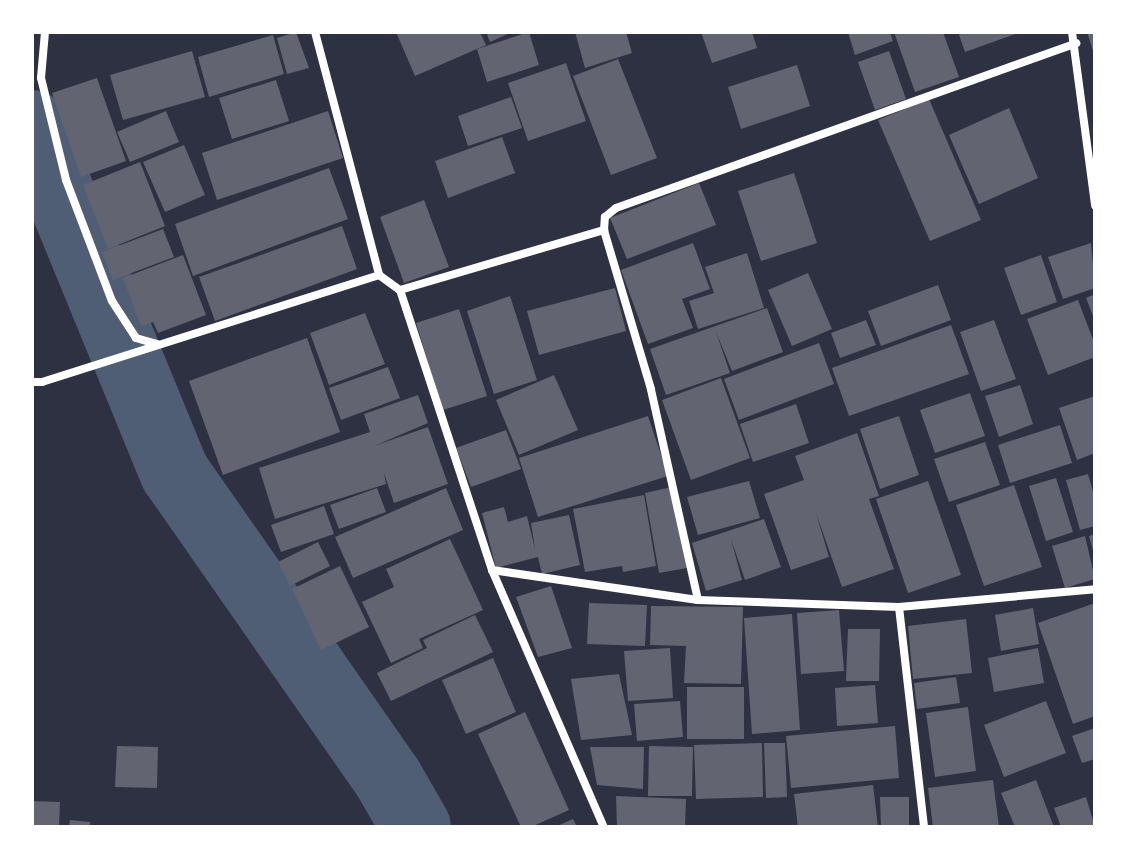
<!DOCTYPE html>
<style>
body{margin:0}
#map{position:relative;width:1127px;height:859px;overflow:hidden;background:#2d3142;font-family:"Golos Text",sans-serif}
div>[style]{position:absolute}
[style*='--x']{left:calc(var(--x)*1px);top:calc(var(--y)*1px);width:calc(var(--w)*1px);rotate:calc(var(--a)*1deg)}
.river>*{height:70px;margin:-35px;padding:0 35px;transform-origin:35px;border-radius:35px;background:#4f5d75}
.building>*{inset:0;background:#626471}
.minor>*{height:8px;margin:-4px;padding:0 4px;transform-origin:4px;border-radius:4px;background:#fff}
span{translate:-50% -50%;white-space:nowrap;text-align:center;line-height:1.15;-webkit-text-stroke:7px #fff;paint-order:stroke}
.frame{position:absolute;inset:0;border:34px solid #fff;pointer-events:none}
</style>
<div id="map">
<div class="river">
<i style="--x:32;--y:125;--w:376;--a:67.7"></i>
<i style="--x:175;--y:473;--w:374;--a:55.1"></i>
<i style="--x:389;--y:780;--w:54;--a:60.1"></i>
</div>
<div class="building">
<i style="clip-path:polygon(296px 32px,309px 68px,287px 74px,277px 38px)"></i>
<i style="clip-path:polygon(396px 32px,480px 32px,486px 45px,415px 76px)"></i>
<i style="clip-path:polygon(486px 32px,512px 32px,490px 42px)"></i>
<i style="clip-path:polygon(529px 32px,539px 65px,487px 82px,477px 49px)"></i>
<i style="clip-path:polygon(575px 32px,626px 32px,632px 53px,585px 68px)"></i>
<i style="clip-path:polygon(701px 32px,752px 32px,757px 48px,712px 63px)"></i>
<i style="clip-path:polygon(848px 32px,890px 32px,893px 41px,855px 55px)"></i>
<i style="clip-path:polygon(894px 32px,943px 32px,959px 77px,915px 92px)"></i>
<i style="clip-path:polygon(958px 32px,1021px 32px,965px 52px)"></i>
<i style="clip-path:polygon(1087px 32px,1095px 32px,1095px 54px,1094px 54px)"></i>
<i style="clip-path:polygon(273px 35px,284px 74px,209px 97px,198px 57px)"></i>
<i style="clip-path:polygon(192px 51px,205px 97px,123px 120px,110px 75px)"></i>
<i style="clip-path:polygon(889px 51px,906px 99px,875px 110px,858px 62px)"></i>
<i style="clip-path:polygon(618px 59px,657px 158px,611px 175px,573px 76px)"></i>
<i style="clip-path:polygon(566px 63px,586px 121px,528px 141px,508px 83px)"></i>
<i style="clip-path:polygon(797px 65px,810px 106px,741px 129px,728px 87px)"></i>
<i style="clip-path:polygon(97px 78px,126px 161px,81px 177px,52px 93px)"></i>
<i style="clip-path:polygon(276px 80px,289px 121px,232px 139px,219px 98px)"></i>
<i style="clip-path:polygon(511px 97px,522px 128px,468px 146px,458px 116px)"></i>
<i style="clip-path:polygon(929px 99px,981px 220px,930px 241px,878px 120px)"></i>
<i style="clip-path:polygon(1009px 108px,1038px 178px,979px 204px,949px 135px)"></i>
<i style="clip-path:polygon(166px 111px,179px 142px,130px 162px,117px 132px)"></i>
<i style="clip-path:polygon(328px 111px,343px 158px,217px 200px,202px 153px)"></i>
<i style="clip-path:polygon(502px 137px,515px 173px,448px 198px,435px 161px)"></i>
<i style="clip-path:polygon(184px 145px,205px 195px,165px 212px,143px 162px)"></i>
<i style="clip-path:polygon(140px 162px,165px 226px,108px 249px,83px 185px)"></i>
<i style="clip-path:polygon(329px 168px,348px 219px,193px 276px,175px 224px)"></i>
<i style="clip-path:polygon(794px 173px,817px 243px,761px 261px,738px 191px)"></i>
<i style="clip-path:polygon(699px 183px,716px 225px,627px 259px,610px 218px)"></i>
<i style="clip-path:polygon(424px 200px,449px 267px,404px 283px,380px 217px)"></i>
<i style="clip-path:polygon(342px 226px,357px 269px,215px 321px,199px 277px)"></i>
<i style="clip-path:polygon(163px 229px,174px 257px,113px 280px,102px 252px)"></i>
<i style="clip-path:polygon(693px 243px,710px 289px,682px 299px,693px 328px,648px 344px,621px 270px)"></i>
<i style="clip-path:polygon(1091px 243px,1095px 288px,1063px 299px,1048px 257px)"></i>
<i style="clip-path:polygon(747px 253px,764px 308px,698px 329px,689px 301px,714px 293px,705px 267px)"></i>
<i style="clip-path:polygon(183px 255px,206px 315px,158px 333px,153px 322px,141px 326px,123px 278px)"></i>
<i style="clip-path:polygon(1041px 255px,1057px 302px,1021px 315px,1004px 268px)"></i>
<i style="clip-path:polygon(808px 273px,832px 329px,792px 346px,768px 290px)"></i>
<i style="clip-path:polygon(938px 285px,951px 320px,881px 346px,868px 311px)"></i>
<i style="clip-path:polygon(615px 288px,626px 331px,539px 355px,527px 311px)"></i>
<i style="clip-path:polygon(1095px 294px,1095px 321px,1086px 298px)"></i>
<i style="clip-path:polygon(510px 296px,537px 380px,494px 394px,467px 311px)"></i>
<i style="clip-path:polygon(1078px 300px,1095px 345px,1095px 357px,1048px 375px,1027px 319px)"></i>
<i style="clip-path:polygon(767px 308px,783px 352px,732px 371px,716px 332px,730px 373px,666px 395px,650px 349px)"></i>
<i style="clip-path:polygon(459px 309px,487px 396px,443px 410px,416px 323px)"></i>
<i style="clip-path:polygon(365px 313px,385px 364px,329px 385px,310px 333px)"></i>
<i style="clip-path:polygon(866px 320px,876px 345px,840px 358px,831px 333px)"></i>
<i style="clip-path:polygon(994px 320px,1016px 379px,981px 391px,960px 332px)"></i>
<i style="clip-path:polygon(951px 325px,969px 374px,849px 416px,832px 368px)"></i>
<i style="clip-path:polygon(307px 338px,340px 432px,223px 475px,189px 381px)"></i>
<i style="clip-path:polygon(819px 343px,834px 384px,739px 420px,724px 379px)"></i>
<i style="clip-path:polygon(388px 367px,400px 398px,341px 420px,329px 388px)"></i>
<i style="clip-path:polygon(554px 375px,578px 430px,519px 455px,496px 400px)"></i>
<i style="clip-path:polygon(721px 378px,750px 458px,691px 480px,662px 400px)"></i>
<i style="clip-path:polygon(1020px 385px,1033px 424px,999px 437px,985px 396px)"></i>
<i style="clip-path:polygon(970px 393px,985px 436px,935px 453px,920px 410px)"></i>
<i style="clip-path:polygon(418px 395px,428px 423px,374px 446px,428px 427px,448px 484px,394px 503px,384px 473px,386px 484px,275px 519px,259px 468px,370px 432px,364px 414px)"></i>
<i style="clip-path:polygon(1095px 396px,1095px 453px,1077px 460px,1059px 408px)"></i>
<i style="clip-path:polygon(796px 404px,809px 443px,753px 462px,740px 424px)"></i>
<i style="clip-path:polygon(648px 416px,668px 476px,538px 517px,519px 458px)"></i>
<i style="clip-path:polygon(899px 416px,919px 475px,880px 489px,860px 429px)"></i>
<i style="clip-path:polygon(1060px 425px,1072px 463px,1010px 483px,998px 445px)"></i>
<i style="clip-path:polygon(506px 430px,521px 469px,471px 487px,456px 448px)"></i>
<i style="clip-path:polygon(857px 433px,879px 496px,869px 499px,894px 569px,842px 587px,816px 513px,829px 557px,791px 570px,764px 494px,804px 480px,795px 456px)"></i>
<i style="clip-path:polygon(985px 442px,1000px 485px,949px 502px,934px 459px)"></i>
<i style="clip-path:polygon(1088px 474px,1095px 499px,1095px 526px,1080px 530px,1066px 480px)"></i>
<i style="clip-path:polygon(1056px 478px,1073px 532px,1046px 541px,1029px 486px)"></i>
<i style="clip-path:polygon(749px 481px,760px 518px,698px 535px,687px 497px)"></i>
<i style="clip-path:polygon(928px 481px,961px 575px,908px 593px,876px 499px)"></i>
<i style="clip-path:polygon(1014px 485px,1042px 567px,984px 586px,956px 505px)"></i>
<i style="clip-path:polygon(672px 487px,687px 568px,659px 573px,645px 493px)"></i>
<i style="clip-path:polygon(377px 488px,386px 512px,339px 529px,330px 505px)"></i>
<i style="clip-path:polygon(446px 488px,463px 530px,353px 578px,335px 537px)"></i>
<i style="clip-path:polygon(644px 495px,656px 566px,623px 572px,622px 566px,585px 572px,573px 509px)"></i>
<i style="clip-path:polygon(324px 506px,334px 534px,281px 552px,271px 525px)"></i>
<i style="clip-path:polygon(504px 507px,508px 522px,527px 516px,535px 549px,531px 523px,569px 515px,580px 565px,542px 574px,538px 557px,496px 568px,482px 513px)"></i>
<i style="clip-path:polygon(764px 519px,781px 567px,745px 580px,731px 539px,742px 580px,706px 591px,692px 543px)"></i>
<i style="clip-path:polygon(1095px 534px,1095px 554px,1094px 554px,1089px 536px)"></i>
<i style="clip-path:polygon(1085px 536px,1095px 579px,1065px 588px,1052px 546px)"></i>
<i style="clip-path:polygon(450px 539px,483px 610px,419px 639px,423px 648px,391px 663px,362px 602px,394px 587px,386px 569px)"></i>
<i style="clip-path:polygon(318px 542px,330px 566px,290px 586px,278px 562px)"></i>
<i style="clip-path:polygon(340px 566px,369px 627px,321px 650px,292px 589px)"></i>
<i style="clip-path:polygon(551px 586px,572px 648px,538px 657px,516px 597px)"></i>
<i style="clip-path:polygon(589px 603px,647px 605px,645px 646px,587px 644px)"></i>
<i style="clip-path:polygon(1095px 603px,1095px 716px,1073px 724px,1038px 623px)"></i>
<i style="clip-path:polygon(651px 606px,743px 607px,741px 684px,684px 683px,686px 646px,650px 645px)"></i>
<i style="clip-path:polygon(1033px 608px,1039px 644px,1001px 651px,995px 615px)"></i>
<i style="clip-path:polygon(839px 610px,844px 671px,801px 674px,797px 613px)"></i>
<i style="clip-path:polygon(792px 614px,800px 730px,752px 734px,744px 618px)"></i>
<i style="clip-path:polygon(475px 615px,493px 652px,391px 701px,377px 673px,427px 648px,423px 640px)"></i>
<i style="clip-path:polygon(966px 619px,972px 673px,913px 679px,908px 626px)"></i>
<i style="clip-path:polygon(848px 629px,880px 629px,879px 681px,846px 681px)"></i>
<i style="clip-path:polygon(670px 648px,673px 698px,628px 701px,624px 651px)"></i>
<i style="clip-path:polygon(1038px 648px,1044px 683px,994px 692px,988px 658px)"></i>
<i style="clip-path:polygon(493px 658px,516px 712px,466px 734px,442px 680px)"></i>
<i style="clip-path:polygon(619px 674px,632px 735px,581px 740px,571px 679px)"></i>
<i style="clip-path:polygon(956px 677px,960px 703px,917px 709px,914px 683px)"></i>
<i style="clip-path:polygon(875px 685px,878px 723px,837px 726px,835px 688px)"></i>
<i style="clip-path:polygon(687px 687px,744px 687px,744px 739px,687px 739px)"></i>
<i style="clip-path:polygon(680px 701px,683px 737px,637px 741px,634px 704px)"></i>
<i style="clip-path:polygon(1046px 701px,1066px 753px,1004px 777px,984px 725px)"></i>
<i style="clip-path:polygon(968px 707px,976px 771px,935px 777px,926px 713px)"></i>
<i style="clip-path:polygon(525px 712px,569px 810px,531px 827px,521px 827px,478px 734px)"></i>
<i style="clip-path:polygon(895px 726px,899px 778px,791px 788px,786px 736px)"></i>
<i style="clip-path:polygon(1095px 728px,1095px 759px,1082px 763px,1072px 736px)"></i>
<i style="clip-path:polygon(762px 743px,763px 797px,696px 799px,694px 745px)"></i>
<i style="clip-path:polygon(764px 743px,785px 743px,787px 797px,766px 798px)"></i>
<i style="clip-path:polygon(117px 746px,158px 747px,157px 788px,115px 787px)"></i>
<i style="clip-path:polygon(649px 746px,693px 747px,692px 796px,648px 796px)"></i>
<i style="clip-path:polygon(590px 747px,644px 747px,643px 789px,597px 785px)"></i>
<i style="clip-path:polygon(993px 780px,999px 827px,933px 827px,928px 788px)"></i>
<i style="clip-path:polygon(1036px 780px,1054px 827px,1015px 827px,1001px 793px)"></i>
<i style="clip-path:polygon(873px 785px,878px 827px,798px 827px,794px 794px)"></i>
<i style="clip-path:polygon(616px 796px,686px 799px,685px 827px,617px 827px)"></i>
<i style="clip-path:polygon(880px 797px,909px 797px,909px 827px,881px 827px)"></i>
<i style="clip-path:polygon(1086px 797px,1095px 827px,1061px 827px,1054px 808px)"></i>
<i style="clip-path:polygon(32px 801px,60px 802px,59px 827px,32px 827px)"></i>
<i style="clip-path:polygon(573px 819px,577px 827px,555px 827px)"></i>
<i style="clip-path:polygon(70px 820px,90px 822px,90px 827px,69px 827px)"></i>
</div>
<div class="minor">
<i style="--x:45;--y:32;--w:46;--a:95"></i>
<i style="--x:41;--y:78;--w:105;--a:76.2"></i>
<i style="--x:66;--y:180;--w:129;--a:69.2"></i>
<i style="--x:112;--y:301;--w:44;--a:57"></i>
<i style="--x:136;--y:338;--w:22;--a:16"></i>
<i style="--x:315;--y:32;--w:251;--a:75.2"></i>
<i style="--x:379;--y:275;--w:26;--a:36"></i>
<i style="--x:400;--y:290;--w:295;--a:71.8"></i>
<i style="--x:492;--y:570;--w:280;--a:66.5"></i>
<i style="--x:1072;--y:32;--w:175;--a:82.4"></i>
<i style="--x:400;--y:290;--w:213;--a:-16.4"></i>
<i style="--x:32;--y:382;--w:10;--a:0"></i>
<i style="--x:42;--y:382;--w:354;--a:-17.6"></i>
<i style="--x:492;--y:570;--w:208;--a:8.3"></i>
<i style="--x:698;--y:600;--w:201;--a:2"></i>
<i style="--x:899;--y:607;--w:197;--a:-5.2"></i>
<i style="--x:698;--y:600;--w:216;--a:-102.6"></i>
<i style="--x:651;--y:389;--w:166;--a:-106.5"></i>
<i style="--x:604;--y:230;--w:13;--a:-86"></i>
<i style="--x:605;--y:217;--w:14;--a:-39"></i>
<i style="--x:616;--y:208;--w:489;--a:-19.7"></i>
<i style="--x:899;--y:607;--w:221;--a:83.5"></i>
</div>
<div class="frame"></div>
</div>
